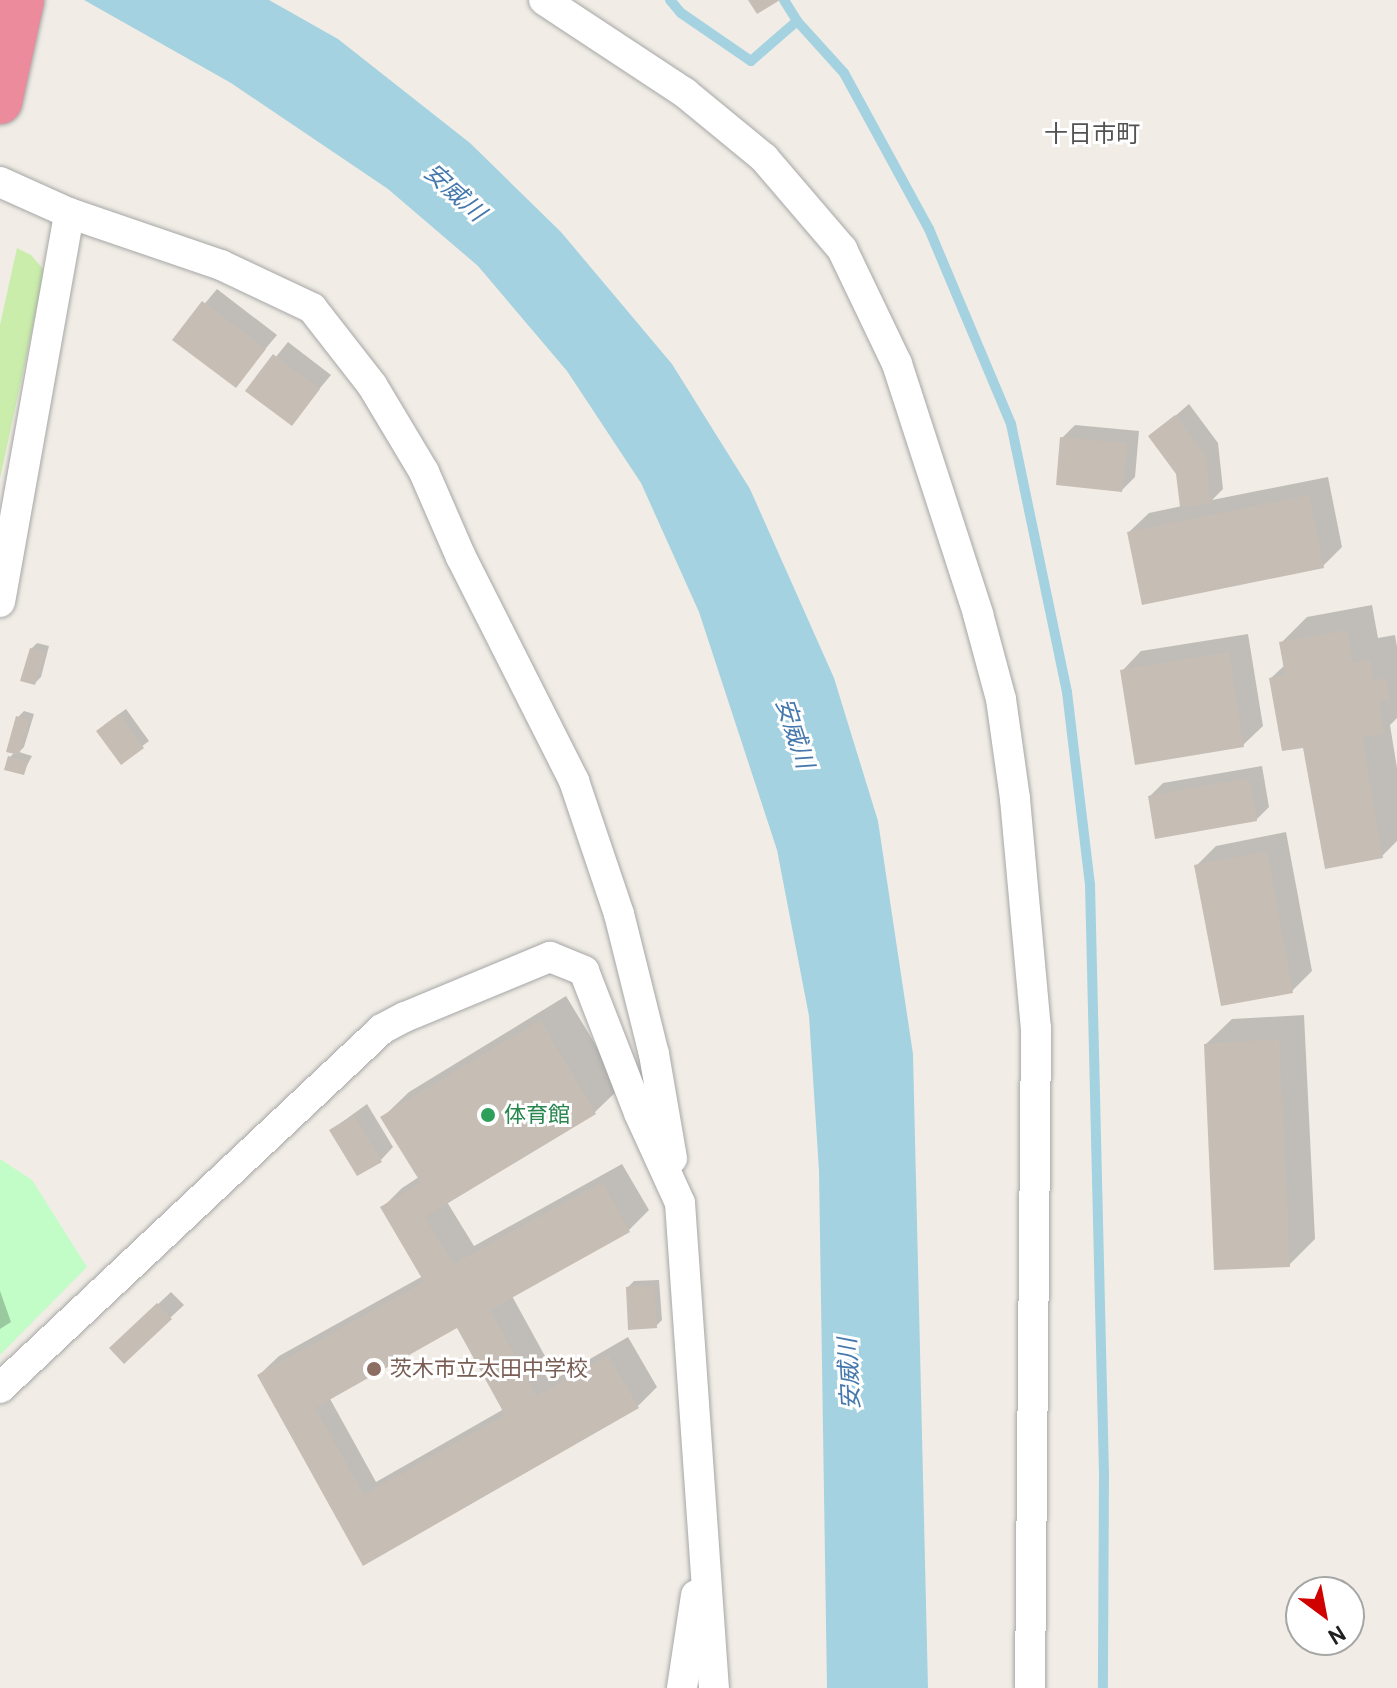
<!DOCTYPE html>
<meta charset="utf-8">
<style>
body{margin:0}
#map{position:relative;width:1397px;height:1688px;overflow:hidden;background:#f1ede6;font-family:Cabin,"Noto Sans JP",sans-serif}
div>[style]{position:absolute}
[style*='--x']{left:calc(var(--x)*1px);top:calc(var(--y)*1px);width:calc(var(--w)*1px);rotate:calc(var(--a)*1deg)}
.grass>*{inset:0;background:#caedab}
.park>*{inset:0;background:#c2fcc7}
.water>*{inset:0;background:#a5d2e0}
.shadow>*{inset:0;background:#0003}
.stream>*{height:10px;margin:-5px;padding:0 5px;transform-origin:5px;border-radius:5px;background:#a5d2e0}
.building>*{inset:0;background:#c6bdb5}
.roads{filter:drop-shadow(0 0 2px #a7a7a7) drop-shadow(0 0 2px #a7a7a7)}
.street>*{height:30px;margin:-15px;padding:0 15px;transform-origin:15px;border-radius:15px;background:#fff}
.highway>*{height:44px;margin:-22px;padding:0 22px;transform-origin:22px;border-radius:22px;background:#eb8b9c}
.dots>*{width:22px;height:22px;translate:-50% -50%;box-sizing:border-box;border:4px solid #fff;border-radius:50%}
span{translate:-50% -50%;white-space:nowrap;text-align:center;line-height:1.15;-webkit-text-stroke:6px #fff;paint-order:stroke}
.leisure-label{font-size:22px;color:#27864d}
.left{translate:0 -50%;text-align:left}
.education-label{font-size:22px;color:#785e54}
.neighbourhood-label{font-size:24px;color:#535353}
.water-label{font-size:24px;color:#4578ac;font-style:italic}
.north{position:absolute;left:1285px;top:1576px;width:80px;height:80px;box-sizing:border-box;background:#fff;border:2px solid #a6a6a6;border-radius:50%;rotate:148deg;font-size:22px;font-weight:700;line-height:32px;text-align:center;color:#202020}
.north::after{content:'';display:block;margin:auto;width:28px;height:36px;background:#d00200;clip-path:polygon(50% 0,100% 100%,50% 72%,0 100%)}
</style>
<div id="map">
<div class="grass">
<i style="clip-path:polygon(17px 248px,31px 255px,45px 271px,0 478px,0 325px)"></i>
</div>
<div class="park">
<i style="clip-path:polygon(0 1159px,32px 1180px,87px 1267px,0 1355px)"></i>
</div>
<div class="water">
<i style="clip-path:polygon(84px 0,269px 0,338px 39px,470px 143px,561px 232px,672px 364px,750px 489px,834px 678px,878px 821px,913px 1054px,928px 1688px,827px 1688px,819px 1171px,809px 1016px,777px 850px,699px 612px,641px 483px,567px 371px,478px 266px,388px 189px,231px 83px)"></i>
</div>
<div class="shadow">
<i style="clip-path:polygon(217px 289px,277px 335px,235px 385px,175px 339px)"></i>
<i style="clip-path:polygon(288px 342px,331px 375px,291px 423px,248px 391px)"></i>
<i style="clip-path:polygon(1189px 404px,1218px 443px,1223px 489px,1212px 500px,1328px 477px,1342px 547px,1323px 566px,1129px 532px,1149px 513px,1182px 506px,1178px 473px,1151px 437px)"></i>
<i style="clip-path:polygon(1075px 425px,1139px 431px,1135px 477px,1122px 490px,1062px 438px)"></i>
<i style="clip-path:polygon(1372px 605px,1378px 638px,1395px 635px,1397px 647px,1397px 718px,1390px 725px,1397px 768px,1397px 841px,1382px 856px,1305px 745px,1271px 678px,1285px 665px,1281px 643px,1307px 617px)"></i>
<i style="clip-path:polygon(1248px 634px,1263px 726px,1243px 745px,1122px 671px,1141px 651px)"></i>
<i style="clip-path:polygon(37px 643px,49px 646px,41px 677px,35px 683px,31px 649px)"></i>
<i style="clip-path:polygon(126px 709px,149px 741px,121px 762px,104px 725px)"></i>
<i style="clip-path:polygon(24px 711px,34px 714px,24px 747px,19px 752px,32px 756px,23px 773px,10px 757px,15px 752px,18px 717px)"></i>
<i style="clip-path:polygon(1262px 766px,1269px 807px,1256px 820px,1150px 796px,1163px 783px)"></i>
<i style="clip-path:polygon(1286px 832px,1312px 971px,1292px 991px,1197px 865px,1216px 846px)"></i>
<i style="clip-path:polygon(evenodd,566px 996px,621px 1087px,595px 1112px,447px 1202px,474px 1246px,622px 1164px,649px 1210px,629px 1230px,512px 1296px,557px 1378px,628px 1337px,657px 1387px,637px 1407px,364px 1563px,259px 1375px,279px 1356px,423px 1276px,383px 1207px,402px 1188px,419px 1177px,383px 1117px,409px 1092px,566px 996px,457px 1326px,504px 1409px,376px 1482px,329px 1397px,457px 1326px)"></i>
<i style="clip-path:polygon(1304px 1015px,1315px 1239px,1289px 1265px,1206px 1044px,1232px 1019px)"></i>
<i style="clip-path:polygon(367px 1104px,393px 1147px,381px 1160px,331px 1130px)"></i>
<i style="clip-path:polygon(659px 1280px,662px 1320px,656px 1326px,628px 1287px,634px 1281px)"></i>
<i style="clip-path:polygon(0 1291px,11px 1322px,0 1329px)"></i>
<i style="clip-path:polygon(171px 1292px,184px 1305px,124px 1361px,125px 1335px)"></i>
</div>
<div class="stream">
<i style="--x:670;--y:0;--w:17;--a:50"></i>
<i style="--x:681;--y:13;--w:85;--a:34.4"></i>
<i style="--x:751;--y:61;--w:61;--a:-41"></i>
<i style="--x:784;--y:0;--w:25;--a:58"></i>
<i style="--x:797;--y:21;--w:70;--a:47.9"></i>
<i style="--x:844;--y:73;--w:178;--a:61.4"></i>
<i style="--x:929;--y:229;--w:212;--a:67.2"></i>
<i style="--x:1011;--y:424;--w:274;--a:78.2"></i>
<i style="--x:1067;--y:692;--w:193;--a:83.2"></i>
<i style="--x:1090;--y:884;--w:590;--a:88.64"></i>
<i style="--x:1104;--y:1474;--w:214;--a:90.3"></i>
</div>
<div class="building">
<i style="clip-path:polygon(748px 0,780px 0,757px 14px)"></i>
<i style="clip-path:polygon(202px 301px,266px 349px,236px 388px,172px 340px)"></i>
<i style="clip-path:polygon(273px 354px,320px 389px,292px 426px,245px 391px)"></i>
<i style="clip-path:polygon(1175px 415px,1206px 457px,1211px 504px,1180px 507px,1176px 474px,1148px 436px)"></i>
<i style="clip-path:polygon(1060px 437px,1127px 443px,1122px 492px,1056px 485px)"></i>
<i style="clip-path:polygon(1309px 495px,1324px 568px,1142px 605px,1127px 532px)"></i>
<i style="clip-path:polygon(1347px 630px,1353px 663px,1370px 660px,1373px 680px,1386px 678px,1390px 700px,1379px 702px,1384px 734px,1362px 737px,1383px 858px,1325px 869px,1303px 748px,1282px 751px,1269px 678px,1285px 675px,1279px 642px)"></i>
<i style="clip-path:polygon(30px 648px,45px 652px,35px 685px,20px 681px)"></i>
<i style="clip-path:polygon(1229px 652px,1244px 747px,1135px 765px,1120px 670px)"></i>
<i style="clip-path:polygon(119px 714px,144px 748px,121px 765px,96px 731px)"></i>
<i style="clip-path:polygon(16px 716px,29px 720px,19px 755px,6px 752px)"></i>
<i style="clip-path:polygon(8px 756px,28px 762px,24px 775px,4px 770px)"></i>
<i style="clip-path:polygon(1249px 778px,1257px 821px,1155px 839px,1148px 796px)"></i>
<i style="clip-path:polygon(1267px 851px,1293px 993px,1221px 1006px,1194px 865px)"></i>
<i style="clip-path:polygon(evenodd,540px 1020px,596px 1114px,425px 1217px,454px 1264px,602px 1182px,630px 1232px,490px 1310px,537px 1396px,608px 1355px,639px 1408px,363px 1566px,257px 1375px,424px 1282px,380px 1207px,421px 1183px,380px 1117px,540px 1020px,457px 1328px,505px 1415px,364px 1495px,315px 1408px,457px 1328px)"></i>
<i style="clip-path:polygon(1279px 1039px,1290px 1267px,1214px 1270px,1204px 1044px)"></i>
<i style="clip-path:polygon(354px 1115px,382px 1162px,357px 1176px,329px 1130px)"></i>
<i style="clip-path:polygon(654px 1285px,657px 1328px,628px 1330px,626px 1287px)"></i>
<i style="clip-path:polygon(157px 1303px,172px 1319px,124px 1364px,109px 1348px)"></i>
</div>
<div class="roads">
<div class="street">
<i style="--x:544;--y:0;--w:169;--a:33.4"></i>
<i style="--x:685;--y:93;--w:102;--a:39.4"></i>
<i style="--x:764;--y:158;--w:120;--a:49.4"></i>
<i style="--x:842;--y:249;--w:127;--a:64.4"></i>
<i style="--x:897;--y:364;--w:263;--a:72"></i>
<i style="--x:978;--y:614;--w:88;--a:74.9"></i>
<i style="--x:1001;--y:699;--w:101;--a:82"></i>
<i style="--x:1015;--y:799;--w:230;--a:84.8"></i>
<i style="--x:1036;--y:1028;--w:660;--a:90.52"></i>
<i style="--x:0;--y:182;--w:76;--a:24.2"></i>
<i style="--x:69;--y:213;--w:161;--a:18.9"></i>
<i style="--x:221;--y:265;--w:101;--a:25.3"></i>
<i style="--x:312;--y:308;--w:98;--a:52.1"></i>
<i style="--x:372;--y:385;--w:101;--a:59.1"></i>
<i style="--x:424;--y:472;--w:93;--a:66.5"></i>
<i style="--x:461;--y:557;--w:251;--a:63.2"></i>
<i style="--x:574;--y:781;--w:140;--a:71.3"></i>
<i style="--x:619;--y:914;--w:144;--a:76"></i>
<i style="--x:654;--y:1054;--w:106;--a:80.2"></i>
<i style="--x:0;--y:602;--w:395;--a:-79.9"></i>
<i style="--x:0;--y:1388;--w:524;--a:-43.22"></i>
<i style="--x:382;--y:1029;--w:26;--a:-28"></i>
<i style="--x:405;--y:1017;--w:157;--a:-22.5"></i>
<i style="--x:550;--y:957;--w:37;--a:22"></i>
<i style="--x:584;--y:971;--w:152;--a:68.8"></i>
<i style="--x:639;--y:1113;--w:99;--a:65.5"></i>
<i style="--x:680;--y:1203;--w:486;--a:86"></i>
<i style="--x:682;--y:1688;--w:94;--a:-81.4"></i>
</div>
<div class="highway">
<i style="--x:0;--y:102;--w:104;--a:-77.8"></i>
</div>
</div>
<div class="dots">
<i style="left:488px;top:1115px;background:#2e9e5b"></i>
<i style="left:374px;top:1369px;background:#8d6e63"></i>
</div>
<div class="leisure-label">
<span class="left" style="left:504px;top:1115px">体育館</span>
</div>
<div class="education-label">
<span class="left" style="left:390px;top:1369px">茨木市立太田中学校</span>
</div>
<div class="neighbourhood-label">
<span style="left:1092px;top:134px">十日市町</span>
</div>
<div class="water-label">
<span style="left:455px;top:192px;rotate:42deg">安威川</span>
<span style="left:795px;top:733px;rotate:72deg">安威川</span>
<span style="left:849px;top:1374px;rotate:-93deg">安威川</span>
</div>
<div class="north">N</div>
</div>
